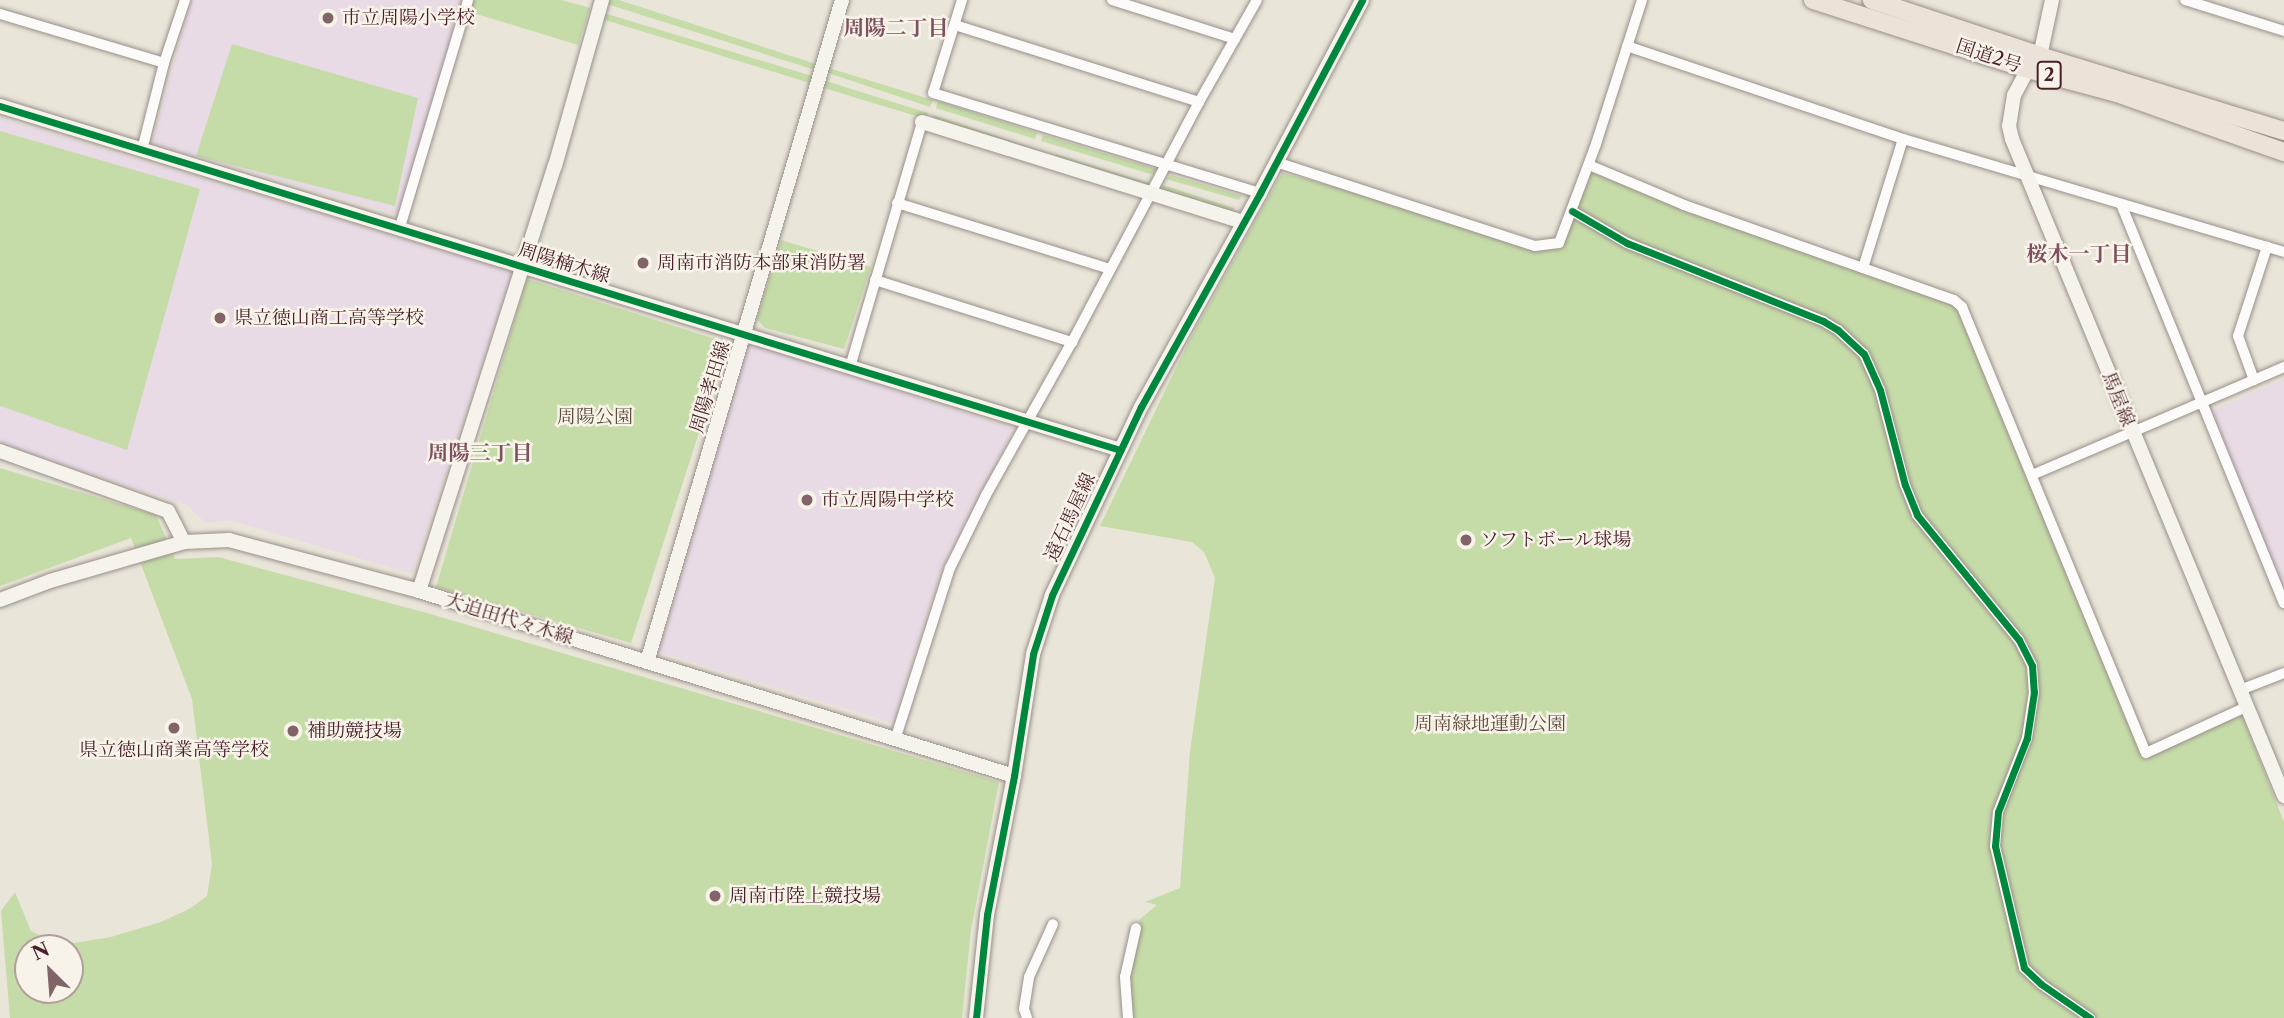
<!DOCTYPE html>
<meta charset="utf-8">
<style>
body{margin:0}
#map{position:relative;width:2284px;height:1018px;overflow:hidden;background:#e9e5d8;font-family:"Libre Caslon Text","Noto Serif JP",serif}
div>[style]{position:absolute}
[style*='--x']{left:calc(var(--x)*1px);top:calc(var(--y)*1px);width:calc(var(--w)*1px);rotate:calc(var(--a)*1deg)}
.built>*{inset:0;background:#e8dbe5}
.green>*{inset:0;background:#c6dca8}
.roads{filter:drop-shadow(0 0 2px #998f8b) drop-shadow(0 0 2px #998f8b)}
.street>*{height:10px;margin:-5px;padding:0 5px;transform-origin:5px;border-radius:5px;background:#fcfbf9}
.secondary>*{height:14px;margin:-7px;padding:0 7px;transform-origin:7px;border-radius:7px;background:#f6f2ec}
.highway>*{height:18px;margin:-9px;padding:0 9px;transform-origin:9px;border-radius:9px;background:#ebe2d8}
.cycleway>*{height:7px;margin:-3.5px;padding:0 3.5px;transform-origin:3.5px;border-radius:3.5px;background:#00873e}
.dots>*{width:19px;height:19px;translate:-50% -50%;box-sizing:border-box;border:4px solid #f7f3e8;border-radius:50%}
span{translate:-50% -50%;white-space:nowrap;text-align:center;line-height:1.15;-webkit-text-stroke:5px #f7f3e8;paint-order:stroke}
.shield-label span{padding:2px 5px;background:#f7f3e8;border:2px solid;border-radius:5px;-webkit-text-stroke-width:0}
.shield-label{font-size:18px;color:#4a1f2b;font-weight:700}
.poi-label{font-size:19px;color:#4a1f2b}
.left{translate:0 -50%;text-align:left}
.street-label{font-size:19px;color:#4a1f2b}
.park-label{font-size:19px;color:#624c40}
.neighbourhood-label{font-size:21px;color:#7e5160;font-weight:700}
.north{position:absolute;left:14px;top:934px;width:70px;height:70px;box-sizing:border-box;background:#f7f3e8;border:2px solid #b29e9c;border-radius:50%;rotate:335deg;font-size:19px;font-weight:700;line-height:28px;text-align:center;color:#4a1f2b}
.north::after{content:'';display:block;margin:auto;width:24px;height:32px;background:#826468;clip-path:polygon(50% 0,100% 100%,50% 72%,0 100%)}
</style>
<div id="map">
<div class="built">
<i style="clip-path:polygon(191px 0,465px 0,399px 215px,152px 144px)"></i>
<i style="clip-path:polygon(0 118px,513px 272px,412px 574px,230px 520px,206px 523px,187px 505px,0 446px)"></i>
<i style="clip-path:polygon(748px 341px,1014px 429px,940px 573px,893px 723px,659px 652px)"></i>
<i style="clip-path:polygon(2284px 379px,2284px 591px,2212px 411px)"></i>
</div>
<div class="green">
<i style="clip-path:polygon(473px 0,562px 0,590px 8px,578px 45px,470px 12px)"></i>
<i style="clip-path:polygon(609px 0,619px 0,816px 64px,815px 70px,607px 4px)"></i>
<i style="clip-path:polygon(604px 13px,812px 76px,810px 83px,602px 19px)"></i>
<i style="clip-path:polygon(232px 44px,418px 98px,395px 206px,196px 156px)"></i>
<i style="clip-path:polygon(829px 68px,933px 100px,930px 107px,828px 73px)"></i>
<i style="clip-path:polygon(826px 81px,928px 113px,926px 119px,824px 88px)"></i>
<i style="clip-path:polygon(938px 101px,1037px 133px,1035px 139px,936px 108px)"></i>
<i style="clip-path:polygon(934px 115px,1048px 153px,1046px 157px,932px 120px)"></i>
<i style="clip-path:polygon(0 131px,200px 189px,127px 450px,0 406px)"></i>
<i style="clip-path:polygon(1043px 135px,1156px 169px,1154px 175px,1041px 141px)"></i>
<i style="clip-path:polygon(1056px 154px,1149px 183px,1146px 187px,1054px 160px)"></i>
<i style="clip-path:polygon(1587px 166px,1963px 304px,2145px 752px,2241px 712px,2284px 822px,2284px 1018px,1129px 1018px,1124px 974px,1140px 919px,1157px 905px,1145px 902px,1180px 888px,1190px 751px,1215px 578px,1204px 552px,1192px 542px,1100px 526px,1189px 341px,1282px 173px,1451px 217px,1540px 248px,1556px 243px)"></i>
<i style="clip-path:polygon(1171px 175px,1242px 196px,1239px 200px,1166px 179px)"></i>
<i style="clip-path:polygon(1163px 185px,1234px 208px,1232px 214px,1161px 192px)"></i>
<i style="clip-path:polygon(781px 240px,871px 267px,844px 349px,765px 328px,757px 319px)"></i>
<i style="clip-path:polygon(527px 279px,728px 343px,631px 643px,436px 587px)"></i>
<i style="clip-path:polygon(evenodd,0 468px,156px 515px,175px 559px,218px 557px,427px 613px,999px 782px,971px 930px,962px 1018px,10px 1018px,1px 911px,15px 892px,31px 931px,52px 941px,74px 943px,111px 937px,161px 922px,191px 908px,207px 896px,212px 864px,192px 699px,131px 538px,0 586px,0 468px,28px 948px,70px 948px,70px 990px,28px 990px,28px 948px)"></i>
</div>
<div class="roads">
<div class="street">
<i style="--x:962;--y:0;--w:97;--a:107.3"></i>
<i style="--x:933;--y:93;--w:342;--a:17"></i>
<i style="--x:1112;--y:0;--w:129;--a:17.6"></i>
<i style="--x:2185;--y:0;--w:104;--a:17.4"></i>
<i style="--x:0;--y:14;--w:171;--a:16.6"></i>
<i style="--x:955;--y:25;--w:256;--a:17.5"></i>
<i style="--x:1627;--y:46;--w:291;--a:18.6"></i>
<i style="--x:1903;--y:139;--w:397;--a:16.5"></i>
<i style="--x:142;--y:150;--w:90;--a:-75.8"></i>
<i style="--x:164;--y:63;--w:66;--a:-71.6"></i>
<i style="--x:1276;--y:162;--w:272;--a:18"></i>
<i style="--x:1535;--y:246;--w:24;--a:-7"></i>
<i style="--x:1559;--y:243;--w:106;--a:-69.5"></i>
<i style="--x:1596;--y:144;--w:151;--a:-72.3"></i>
<i style="--x:1589;--y:165;--w:103;--a:22.8"></i>
<i style="--x:1684;--y:205;--w:286;--a:19.4"></i>
<i style="--x:1954;--y:300;--w:11;--a:41"></i>
<i style="--x:1962;--y:307;--w:482;--a:67.6"></i>
<i style="--x:2146;--y:753;--w:110;--a:-24.7"></i>
<i style="--x:897;--y:203;--w:223;--a:17.2"></i>
<i style="--x:2121;--y:204;--w:431;--a:67.8"></i>
<i style="--x:1572;--y:211;--w:64;--a:30.2"></i>
<i style="--x:1627;--y:243;--w:211;--a:21.7"></i>
<i style="--x:1823;--y:321;--w:17;--a:31"></i>
<i style="--x:1838;--y:330;--w:35;--a:43"></i>
<i style="--x:1864;--y:354;--w:39;--a:66"></i>
<i style="--x:1880;--y:390;--w:98;--a:75.3"></i>
<i style="--x:1905;--y:485;--w:32;--a:68"></i>
<i style="--x:1917;--y:515;--w:161;--a:50.8"></i>
<i style="--x:2019;--y:640;--w:29;--a:63"></i>
<i style="--x:2032;--y:666;--w:26;--a:86"></i>
<i style="--x:2034;--y:692;--w:47;--a:98.7"></i>
<i style="--x:2027;--y:738;--w:79;--a:111.4"></i>
<i style="--x:1998;--y:812;--w:34;--a:95"></i>
<i style="--x:1995;--y:846;--w:125;--a:76.6"></i>
<i style="--x:2024;--y:968;--w:23;--a:43"></i>
<i style="--x:2041;--y:984;--w:60;--a:34.8"></i>
<i style="--x:400;--y:227;--w:237;--a:-73.3"></i>
<i style="--x:1863;--y:268;--w:135;--a:-72.8"></i>
<i style="--x:875;--y:280;--w:207;--a:17.5"></i>
<i style="--x:850;--y:367;--w:255;--a:-73.6"></i>
<i style="--x:2254;--y:380;--w:47;--a:-110"></i>
<i style="--x:2238;--y:336;--w:94;--a:-72"></i>
<i style="--x:2032;--y:475;--w:274;--a:-23.2"></i>
<i style="--x:2240;--y:690;--w:47;--a:-21.1"></i>
<i style="--x:895;--y:740;--w:181;--a:-72.3"></i>
<i style="--x:950;--y:568;--w:81;--a:-63.7"></i>
<i style="--x:986;--y:495;--w:176;--a:-60.7"></i>
<i style="--x:1072;--y:342;--w:272;--a:-62.1"></i>
<i style="--x:1199;--y:102;--w:117;--a:-60.4"></i>
<i style="--x:1027;--y:1018;--w:9;--a:-108"></i>
<i style="--x:1024;--y:1009;--w:32;--a:-81"></i>
<i style="--x:1029;--y:977;--w:58;--a:-65.6"></i>
<i style="--x:1128;--y:1018;--w:41;--a:-94.2"></i>
<i style="--x:1125;--y:977;--w:50;--a:-77.3"></i>
</div>
<div class="secondary">
<i style="--x:2052;--y:0;--w:57;--a:102.1"></i>
<i style="--x:2040;--y:56;--w:18;--a:133"></i>
<i style="--x:2028;--y:69;--w:30;--a:118"></i>
<i style="--x:2014;--y:95;--w:31;--a:99"></i>
<i style="--x:2009;--y:126;--w:13;--a:77"></i>
<i style="--x:2012;--y:139;--w:711;--a:67.51"></i>
<i style="--x:0;--y:106;--w:1172;--a:17.07"></i>
<i style="--x:922;--y:122;--w:337;--a:17.3"></i>
<i style="--x:0;--y:451;--w:178;--a:19.7"></i>
<i style="--x:168;--y:511;--w:35;--a:63"></i>
<i style="--x:419;--y:591;--w:446;--a:-72.3"></i>
<i style="--x:555;--y:166;--w:173;--a:-74.2"></i>
<i style="--x:0;--y:600;--w:53;--a:-20.8"></i>
<i style="--x:50;--y:581;--w:140;--a:-16.2"></i>
<i style="--x:184;--y:542;--w:45;--a:-2.5"></i>
<i style="--x:229;--y:540;--w:197;--a:15"></i>
<i style="--x:419;--y:591;--w:623;--a:17.27"></i>
<i style="--x:647;--y:662;--w:690;--a:-73.59"></i>
<i style="--x:976;--y:1018;--w:104;--a:-83.9"></i>
<i style="--x:987;--y:915;--w:142;--a:-79"></i>
<i style="--x:1014;--y:776;--w:123;--a:-81.1"></i>
<i style="--x:1033;--y:654;--w:62;--a:-72.1"></i>
<i style="--x:1052;--y:595;--w:208;--a:-64.7"></i>
<i style="--x:1141;--y:407;--w:245;--a:-60.9"></i>
<i style="--x:1260;--y:193;--w:218;--a:-62.1"></i>
</div>
<div class="highway">
<i style="--x:1813;--y:0;--w:226;--a:17.8"></i>
<i style="--x:2028;--y:69;--w:92;--a:15.1"></i>
<i style="--x:2117;--y:93;--w:177;--a:19.5"></i>
<i style="--x:1872;--y:0;--w:177;--a:18.4"></i>
<i style="--x:2040;--y:56;--w:255;--a:17.1"></i>
</div>
</div>
<div class="cycleway">
<i style="--x:0;--y:106;--w:1172;--a:17.07"></i>
<i style="--x:1572;--y:211;--w:64;--a:30.2"></i>
<i style="--x:1627;--y:243;--w:211;--a:21.7"></i>
<i style="--x:1823;--y:321;--w:17;--a:31"></i>
<i style="--x:1838;--y:330;--w:35;--a:43"></i>
<i style="--x:1864;--y:354;--w:39;--a:66"></i>
<i style="--x:1880;--y:390;--w:98;--a:75.3"></i>
<i style="--x:1905;--y:485;--w:32;--a:68"></i>
<i style="--x:1917;--y:515;--w:161;--a:50.8"></i>
<i style="--x:2019;--y:640;--w:29;--a:63"></i>
<i style="--x:2032;--y:666;--w:26;--a:86"></i>
<i style="--x:2034;--y:692;--w:47;--a:98.7"></i>
<i style="--x:2027;--y:738;--w:79;--a:111.4"></i>
<i style="--x:1998;--y:812;--w:34;--a:95"></i>
<i style="--x:1995;--y:846;--w:125;--a:76.6"></i>
<i style="--x:2024;--y:968;--w:23;--a:43"></i>
<i style="--x:2041;--y:984;--w:60;--a:34.8"></i>
<i style="--x:976;--y:1018;--w:104;--a:-83.9"></i>
<i style="--x:987;--y:915;--w:142;--a:-79"></i>
<i style="--x:1014;--y:776;--w:123;--a:-81.1"></i>
<i style="--x:1033;--y:654;--w:62;--a:-72.1"></i>
<i style="--x:1052;--y:595;--w:208;--a:-64.7"></i>
<i style="--x:1141;--y:407;--w:245;--a:-60.9"></i>
<i style="--x:1260;--y:193;--w:218;--a:-62.1"></i>
</div>
<div class="dots">
<i style="left:328px;top:18px;background:#826468"></i>
<i style="left:643px;top:263px;background:#826468"></i>
<i style="left:220px;top:318px;background:#826468"></i>
<i style="left:807px;top:500px;background:#826468"></i>
<i style="left:1466px;top:540px;background:#826468"></i>
<i style="left:174px;top:728px;background:#826468"></i>
<i style="left:293px;top:731px;background:#826468"></i>
<i style="left:715px;top:896px;background:#826468"></i>
</div>
<div class="shield-label">
<span style="left:2049px;top:75px">2</span>
</div>
<div class="poi-label">
<span class="left" style="left:342px;top:18px">市立周陽小学校</span>
<span class="left" style="left:657px;top:263px">周南市消防本部東消防署</span>
<span class="left" style="left:234px;top:318px">県立徳山商工高等学校</span>
<span class="left" style="left:821px;top:500px">市立周陽中学校</span>
<span class="left" style="left:1480px;top:540px">ソフトボール球場</span>
<span class="left" style="left:307px;top:731px">補助競技場</span>
<span style="left:174px;top:750px">県立徳山商業高等学校</span>
<span class="left" style="left:729px;top:896px">周南市陸上競技場</span>
</div>
<div class="street-label">
<span style="left:1989px;top:56px;rotate:18deg">国道2号</span>
<span style="left:564px;top:263px;rotate:17deg">周陽楠木線</span>
<span style="left:710px;top:387px;rotate:-73deg">周陽孝田線</span>
<span style="left:2118px;top:399px;rotate:68deg">馬屋線</span>
<span style="left:1070px;top:517px;rotate:-65deg">遠石馬屋線</span>
<span style="left:509px;top:619px;rotate:17deg">大迫田代々木線</span>
</div>
<div class="park-label">
<span style="left:595px;top:417px">周陽公園</span>
<span style="left:1490px;top:724px">周南緑地運動公園</span>
</div>
<div class="neighbourhood-label">
<span style="left:896px;top:28px">周陽二丁目</span>
<span style="left:2079px;top:254px">桜木一丁目</span>
<span style="left:480px;top:453px">周陽三丁目</span>
</div>
<div class="north">N</div>
</div>
